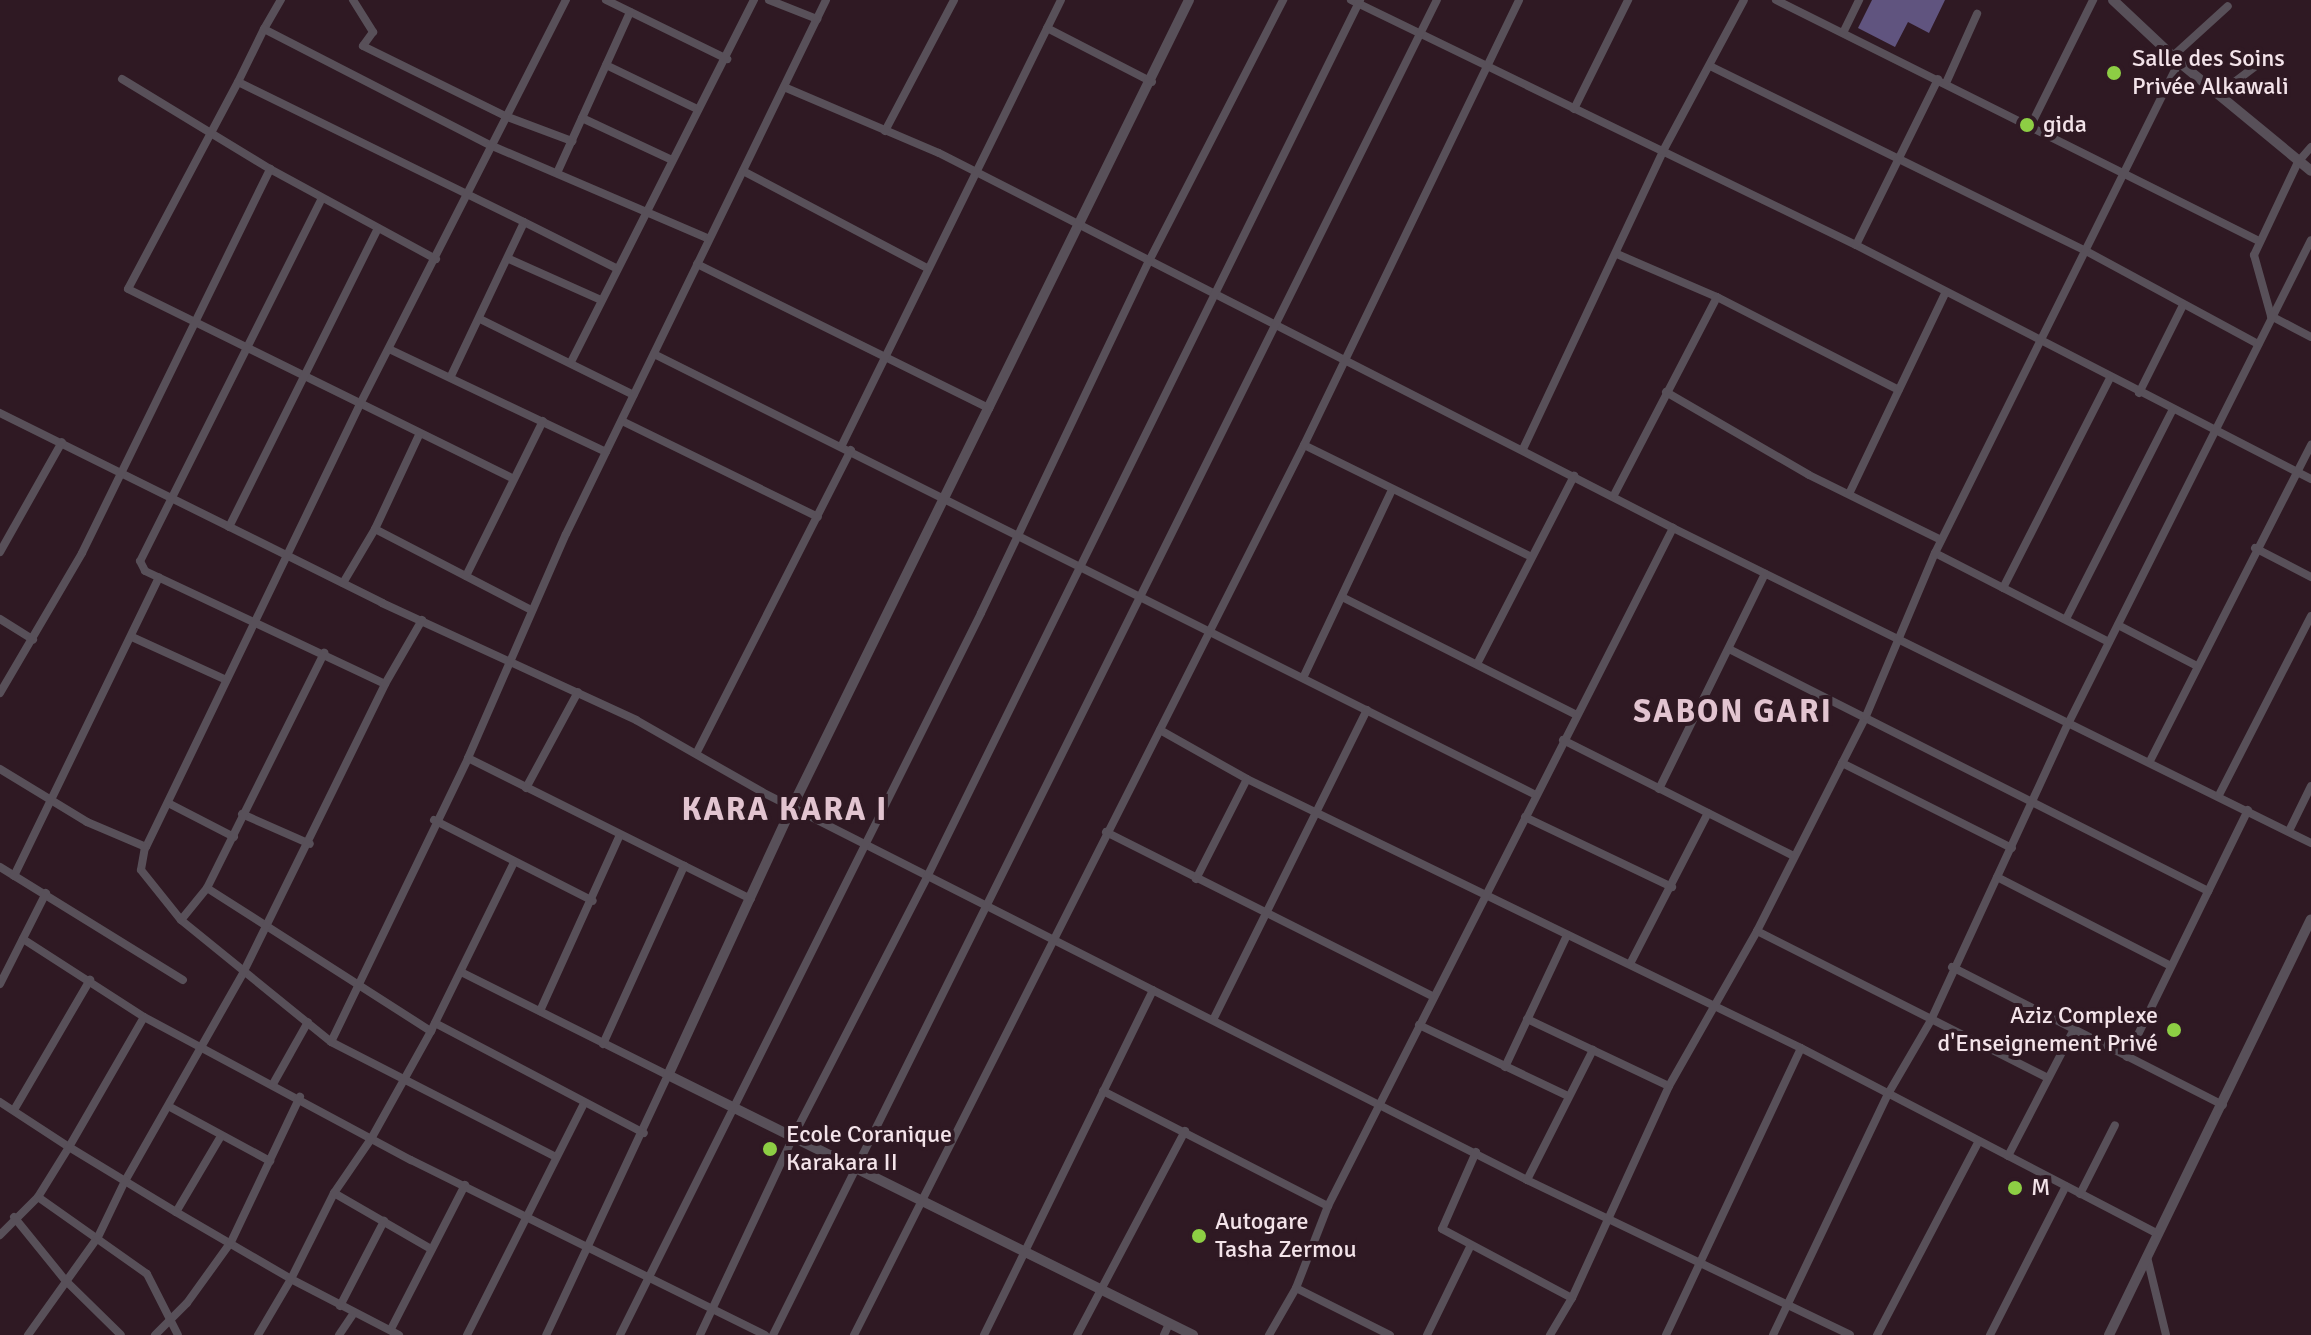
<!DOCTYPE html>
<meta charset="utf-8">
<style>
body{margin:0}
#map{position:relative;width:2311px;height:1335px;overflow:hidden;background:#2f1923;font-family:Signika,sans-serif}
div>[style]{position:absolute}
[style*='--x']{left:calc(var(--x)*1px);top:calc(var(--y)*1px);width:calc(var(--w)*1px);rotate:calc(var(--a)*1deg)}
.water>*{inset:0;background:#60547f}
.minor>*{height:8px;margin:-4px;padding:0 4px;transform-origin:4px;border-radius:4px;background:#585059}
.tertiary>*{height:10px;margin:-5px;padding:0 5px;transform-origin:5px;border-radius:5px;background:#585059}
.dots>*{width:22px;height:22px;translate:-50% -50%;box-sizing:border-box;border:4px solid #2f1923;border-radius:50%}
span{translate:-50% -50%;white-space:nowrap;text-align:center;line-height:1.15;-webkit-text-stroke:8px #2f1923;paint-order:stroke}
.poi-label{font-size:24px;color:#f3e3e9}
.left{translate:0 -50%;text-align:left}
.right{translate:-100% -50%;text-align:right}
.district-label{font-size:32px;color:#e2c4d0;font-weight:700;letter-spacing:2px}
</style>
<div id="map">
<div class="water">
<i style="clip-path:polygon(1872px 0,1945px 0,1929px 33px,1908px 22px,1895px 47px,1858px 28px)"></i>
</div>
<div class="minor">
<i style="--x:353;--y:0;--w:38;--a:58"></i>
<i style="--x:373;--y:32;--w:17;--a:126"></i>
<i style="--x:363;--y:46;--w:158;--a:26.2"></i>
<i style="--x:505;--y:116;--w:72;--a:20.5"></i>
<i style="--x:606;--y:0;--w:135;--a:26"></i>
<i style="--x:769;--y:0;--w:52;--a:21.6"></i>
<i style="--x:1351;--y:0;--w:561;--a:25.88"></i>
<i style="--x:1856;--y:245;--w:512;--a:27.22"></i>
<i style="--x:1776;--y:0;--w:540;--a:26.52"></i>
<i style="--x:1047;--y:28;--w:118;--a:27.2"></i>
<i style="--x:264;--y:29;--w:34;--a:-60"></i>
<i style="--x:1843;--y:33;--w:37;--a:-64"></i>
<i style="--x:2173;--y:56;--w:74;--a:-42.3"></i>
<i style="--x:606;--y:65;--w:101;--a:25.8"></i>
<i style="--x:1710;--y:66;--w:419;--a:26.2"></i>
<i style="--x:2086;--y:251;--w:196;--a:28.4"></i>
<i style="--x:122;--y:79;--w:173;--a:31.3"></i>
<i style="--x:270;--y:169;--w:189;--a:28.5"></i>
<i style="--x:238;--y:82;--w:59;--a:-63.9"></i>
<i style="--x:264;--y:29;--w:254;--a:27.2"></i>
<i style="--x:490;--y:145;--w:238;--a:23.2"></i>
<i style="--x:1946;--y:83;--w:76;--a:-65.8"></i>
<i style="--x:784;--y:87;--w:168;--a:23.1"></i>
<i style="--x:939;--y:153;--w:824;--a:27.06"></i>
<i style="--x:1673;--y:528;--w:712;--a:26.28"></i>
<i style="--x:2220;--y:93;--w:56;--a:-37.1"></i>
<i style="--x:1574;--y:109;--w:122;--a:-63.6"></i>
<i style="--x:582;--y:118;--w:99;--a:25"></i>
<i style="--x:2031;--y:125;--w:140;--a:-63.6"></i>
<i style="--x:885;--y:131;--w:148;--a:-62.2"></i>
<i style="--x:2311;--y:147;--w:20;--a:131"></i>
<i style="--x:2298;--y:162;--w:103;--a:115.3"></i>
<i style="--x:2254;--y:255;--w:63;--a:74.4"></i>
<i style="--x:2271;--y:316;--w:45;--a:27.7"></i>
<i style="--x:743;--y:171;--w:208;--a:27.8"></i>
<i style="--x:557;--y:173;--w:177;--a:-65.6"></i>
<i style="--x:322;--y:198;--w:406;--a:116.6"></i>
<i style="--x:140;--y:561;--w:11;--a:63"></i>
<i style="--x:145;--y:571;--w:265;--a:25.2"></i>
<i style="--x:524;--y:222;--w:103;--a:26.6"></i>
<i style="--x:1856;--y:245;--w:185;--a:-63.7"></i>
<i style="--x:1617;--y:254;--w:109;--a:23.3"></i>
<i style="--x:1717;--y:297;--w:204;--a:27.1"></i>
<i style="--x:509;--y:259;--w:101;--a:24"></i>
<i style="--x:697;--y:264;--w:326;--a:26.3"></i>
<i style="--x:482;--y:320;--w:169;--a:26.3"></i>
<i style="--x:389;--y:349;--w:240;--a:25.4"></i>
<i style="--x:654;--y:354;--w:986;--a:26.57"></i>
<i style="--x:571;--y:362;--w:406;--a:-63.2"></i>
<i style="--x:451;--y:376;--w:170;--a:-64.6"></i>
<i style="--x:524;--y:222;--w:318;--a:-153.9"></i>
<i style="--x:238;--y:82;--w:234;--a:118"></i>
<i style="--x:128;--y:289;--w:428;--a:26.2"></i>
<i style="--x:1666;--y:392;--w:165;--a:30.1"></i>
<i style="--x:1809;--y:475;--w:147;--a:26.2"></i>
<i style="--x:2139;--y:393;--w:98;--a:-63.4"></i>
<i style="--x:0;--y:413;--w:427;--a:26.4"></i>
<i style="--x:382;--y:603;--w:280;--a:24.7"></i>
<i style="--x:636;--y:720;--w:145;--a:29.7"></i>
<i style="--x:762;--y:792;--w:858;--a:26.89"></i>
<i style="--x:1527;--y:1180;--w:358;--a:25.6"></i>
<i style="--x:622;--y:421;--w:218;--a:26.1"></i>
<i style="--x:842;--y:445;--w:496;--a:-63.8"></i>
<i style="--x:1304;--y:445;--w:252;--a:26.2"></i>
<i style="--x:1523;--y:449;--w:329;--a:-64.8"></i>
<i style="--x:1663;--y:151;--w:171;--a:-61.8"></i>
<i style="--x:1849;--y:494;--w:222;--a:-64.4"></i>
<i style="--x:1614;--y:495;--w:223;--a:-62.5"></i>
<i style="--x:229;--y:527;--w:334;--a:-63.5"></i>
<i style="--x:375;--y:529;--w:176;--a:27.4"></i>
<i style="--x:2255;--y:548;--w:63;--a:27.4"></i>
<i style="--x:0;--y:552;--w:126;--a:-60.6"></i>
<i style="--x:1935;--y:553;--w:195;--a:27.1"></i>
<i style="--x:466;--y:576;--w:173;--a:-63.6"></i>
<i style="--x:343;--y:583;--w:63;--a:-59.3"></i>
<i style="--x:375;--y:529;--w:104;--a:-64.9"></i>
<i style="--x:2003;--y:588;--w:236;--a:-63"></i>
<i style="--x:1344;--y:598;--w:258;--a:26.7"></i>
<i style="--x:0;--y:619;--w:39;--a:32"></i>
<i style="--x:2066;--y:619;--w:236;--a:-63"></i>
<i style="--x:2118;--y:625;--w:89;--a:27.4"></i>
<i style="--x:132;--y:637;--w:101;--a:24.5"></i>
<i style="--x:1729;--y:649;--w:537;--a:26.8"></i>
<i style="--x:1477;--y:664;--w:212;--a:-62.7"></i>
<i style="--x:1303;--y:678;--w:208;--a:-64.7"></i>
<i style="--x:0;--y:693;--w:162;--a:-59.6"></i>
<i style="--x:82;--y:553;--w:428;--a:-63.9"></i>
<i style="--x:1160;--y:730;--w:100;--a:29.4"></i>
<i style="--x:1247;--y:779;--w:616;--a:25.9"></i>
<i style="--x:1801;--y:1048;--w:403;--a:27.5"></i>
<i style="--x:1563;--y:740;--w:258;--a:26.7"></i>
<i style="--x:697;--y:752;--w:339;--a:-63"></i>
<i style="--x:468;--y:758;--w:316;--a:26.5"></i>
<i style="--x:2150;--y:761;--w:355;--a:-63"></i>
<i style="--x:1842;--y:763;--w:190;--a:26.6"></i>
<i style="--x:0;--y:769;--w:102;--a:31.3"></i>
<i style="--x:87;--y:822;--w:64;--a:23"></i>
<i style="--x:146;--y:847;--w:490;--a:-64.2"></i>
<i style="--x:359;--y:406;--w:456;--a:-63"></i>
<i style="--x:526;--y:788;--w:109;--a:-61.6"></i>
<i style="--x:1659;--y:789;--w:240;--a:-63.8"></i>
<i style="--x:2219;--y:795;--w:201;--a:-62.8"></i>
<i style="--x:170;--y:804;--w:72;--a:27.3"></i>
<i style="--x:242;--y:814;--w:74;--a:23.8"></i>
<i style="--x:1525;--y:817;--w:163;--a:25.5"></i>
<i style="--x:434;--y:820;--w:178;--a:27"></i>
<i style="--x:2289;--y:831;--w:50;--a:-63.9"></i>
<i style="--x:1106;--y:832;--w:367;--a:26.7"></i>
<i style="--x:145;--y:847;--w:23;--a:100"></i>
<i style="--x:141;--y:870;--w:64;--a:51.3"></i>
<i style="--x:181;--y:920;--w:193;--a:39.1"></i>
<i style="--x:0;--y:867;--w:215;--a:31.7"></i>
<i style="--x:14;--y:876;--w:332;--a:-64.1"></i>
<i style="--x:1997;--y:877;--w:195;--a:27.1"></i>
<i style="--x:1196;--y:879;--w:112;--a:-63"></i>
<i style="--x:207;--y:888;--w:266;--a:32.6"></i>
<i style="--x:181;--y:920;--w:41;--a:-50.9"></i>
<i style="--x:207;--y:888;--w:263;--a:-63.5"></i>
<i style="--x:1757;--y:931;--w:324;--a:26.8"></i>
<i style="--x:23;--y:939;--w:144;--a:32.8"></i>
<i style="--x:144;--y:1017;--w:303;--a:28.2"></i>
<i style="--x:411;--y:1160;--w:395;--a:26.3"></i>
<i style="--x:1630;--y:964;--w:170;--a:-62.7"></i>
<i style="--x:1952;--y:967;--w:304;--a:27"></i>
<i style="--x:461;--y:972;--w:231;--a:26.5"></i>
<i style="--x:668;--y:1075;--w:287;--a:115.1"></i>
<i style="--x:0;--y:984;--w:102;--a:-63.2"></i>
<i style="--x:540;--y:1011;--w:191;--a:-65.6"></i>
<i style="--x:1214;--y:1018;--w:344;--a:-63.6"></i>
<i style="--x:1527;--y:1019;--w:157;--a:25.3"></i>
<i style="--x:435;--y:1023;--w:236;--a:27.8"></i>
<i style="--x:1419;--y:1025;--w:163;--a:25.5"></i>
<i style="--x:603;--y:1044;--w:196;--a:-65.5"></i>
<i style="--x:2127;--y:1057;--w:275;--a:-63.9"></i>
<i style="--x:1505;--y:1067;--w:146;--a:-64.8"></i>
<i style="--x:273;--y:1084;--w:71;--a:-60.6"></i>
<i style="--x:1103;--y:1091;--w:253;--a:27.1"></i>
<i style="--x:0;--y:1102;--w:82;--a:33.1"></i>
<i style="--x:69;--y:1147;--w:59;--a:121.8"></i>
<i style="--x:38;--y:1197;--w:54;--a:135"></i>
<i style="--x:170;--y:1107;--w:114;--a:28.4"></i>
<i style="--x:14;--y:1110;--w:151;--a:-59.7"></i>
<i style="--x:221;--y:1136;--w:88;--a:120.6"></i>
<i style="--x:176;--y:1212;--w:133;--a:30.2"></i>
<i style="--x:291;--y:1279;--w:65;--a:120.5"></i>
<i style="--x:1476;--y:1152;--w:84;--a:113.8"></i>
<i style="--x:1442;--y:1229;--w:147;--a:28"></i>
<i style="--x:554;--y:1156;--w:250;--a:-152.9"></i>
<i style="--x:331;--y:1042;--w:315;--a:-64.2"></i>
<i style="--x:468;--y:758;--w:244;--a:-66.4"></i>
<i style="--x:566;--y:534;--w:594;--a:-64.04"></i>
<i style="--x:2008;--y:1156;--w:141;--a:-62.5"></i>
<i style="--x:1527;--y:1180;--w:146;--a:-63.1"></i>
<i style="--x:334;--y:1193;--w:112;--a:30"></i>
<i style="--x:2080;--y:1194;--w:77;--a:-63.1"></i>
<i style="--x:38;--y:1197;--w:133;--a:35.2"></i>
<i style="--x:147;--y:1274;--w:68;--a:63.1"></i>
<i style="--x:176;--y:1212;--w:60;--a:-148.7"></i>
<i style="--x:125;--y:1181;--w:239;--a:-60.4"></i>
<i style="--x:243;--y:973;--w:322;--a:-63.8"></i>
<i style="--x:385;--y:684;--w:74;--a:-60"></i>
<i style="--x:14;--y:1217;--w:81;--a:51"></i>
<i style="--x:65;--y:1280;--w:78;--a:44.5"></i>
<i style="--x:2147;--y:1257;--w:80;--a:76.3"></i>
<i style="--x:1296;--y:1288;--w:105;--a:26.6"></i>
<i style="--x:340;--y:1306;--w:96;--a:-62.6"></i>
<i style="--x:391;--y:1329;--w:162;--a:-62.8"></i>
<i style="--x:28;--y:1335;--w:120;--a:-54.5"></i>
<i style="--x:98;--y:1237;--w:62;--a:-64.3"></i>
<i style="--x:125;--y:1181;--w:66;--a:-148.7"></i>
<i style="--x:69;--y:1147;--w:150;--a:-60"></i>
<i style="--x:155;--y:1335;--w:45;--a:-45"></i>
<i style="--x:187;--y:1303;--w:75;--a:-54.2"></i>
<i style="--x:231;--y:1242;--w:161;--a:-64.6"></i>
<i style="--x:339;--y:1335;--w:25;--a:-56"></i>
<i style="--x:399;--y:1335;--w:122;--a:-152.6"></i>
<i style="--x:291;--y:1279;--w:96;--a:-63.4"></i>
<i style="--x:334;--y:1193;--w:65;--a:-55.6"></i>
<i style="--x:371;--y:1139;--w:124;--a:-60.9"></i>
<i style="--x:431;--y:1031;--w:188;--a:-63.8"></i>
<i style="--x:467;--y:1335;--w:258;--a:-63.2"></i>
<i style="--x:620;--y:1335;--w:807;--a:-63.43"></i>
<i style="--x:981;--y:613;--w:388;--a:-64.5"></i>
<i style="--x:1148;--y:263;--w:296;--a:-62.8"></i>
<i style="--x:700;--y:1335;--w:219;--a:-64.8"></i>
<i style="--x:793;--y:1137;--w:295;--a:-62.7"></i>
<i style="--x:928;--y:875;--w:976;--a:-63.72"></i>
<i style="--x:773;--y:1335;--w:1491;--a:-63.56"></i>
<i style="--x:854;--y:1335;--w:997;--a:-63.18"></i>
<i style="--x:1304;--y:445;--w:494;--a:-64.2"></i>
<i style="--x:984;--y:1335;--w:384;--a:-63.9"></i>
<i style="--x:1077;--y:1335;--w:231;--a:-62.1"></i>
<i style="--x:1164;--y:1335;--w:12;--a:-66"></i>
<i style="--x:1269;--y:1335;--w:54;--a:-60.1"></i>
<i style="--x:1296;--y:1288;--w:88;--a:-68.7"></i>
<i style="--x:1328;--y:1206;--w:761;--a:-63.03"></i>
<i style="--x:1427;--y:1335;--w:98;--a:-64"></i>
<i style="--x:1550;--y:1335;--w:43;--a:-59.3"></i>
<i style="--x:1572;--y:1298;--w:233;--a:-65.4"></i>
<i style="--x:1669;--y:1086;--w:178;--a:-60.4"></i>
<i style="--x:1757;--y:931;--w:241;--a:-63.1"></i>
<i style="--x:1866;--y:716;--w:177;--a:-67.1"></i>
<i style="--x:1935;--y:553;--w:548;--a:-63.58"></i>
<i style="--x:1666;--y:1335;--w:317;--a:-64.8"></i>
<i style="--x:1773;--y:1335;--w:267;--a:-64.5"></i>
<i style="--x:1888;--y:1094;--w:86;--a:-59.8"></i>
<i style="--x:1931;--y:1020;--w:328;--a:-65.2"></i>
<i style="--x:2069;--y:722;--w:539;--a:-63.34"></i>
<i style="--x:1877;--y:1335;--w:219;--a:-62.3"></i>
<i style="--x:1990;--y:1335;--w:167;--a:-63"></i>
</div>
<div class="tertiary">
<i style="--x:1189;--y:0;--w:899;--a:116.19"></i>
<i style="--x:792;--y:807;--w:295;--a:114.8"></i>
<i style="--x:668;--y:1075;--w:586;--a:26.35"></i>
<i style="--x:2113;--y:0;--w:91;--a:43.2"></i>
<i style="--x:2179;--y:62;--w:171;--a:39.5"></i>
<i style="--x:2109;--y:1335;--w:462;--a:-64.1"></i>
</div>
<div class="dots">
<i style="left:2114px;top:73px;background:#8dce44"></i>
<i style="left:2027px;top:125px;background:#8dce44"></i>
<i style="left:2174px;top:1030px;background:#8dce44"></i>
<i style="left:770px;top:1149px;background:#8dce44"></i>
<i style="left:2015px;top:1188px;background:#8dce44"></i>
<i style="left:1199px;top:1236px;background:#8dce44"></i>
</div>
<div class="poi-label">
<span class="left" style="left:2132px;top:73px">Salle des Soins<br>Privée Alkawali</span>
<span class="left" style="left:2043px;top:125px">gida</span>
<span class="right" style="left:2158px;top:1030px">Aziz Complexe<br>d'Enseignement Privé</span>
<span class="left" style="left:786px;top:1149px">Ecole Coranique<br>Karakara II</span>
<span class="left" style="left:2031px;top:1188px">M</span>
<span class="left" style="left:1215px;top:1236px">Autogare<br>Tasha Zermou</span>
</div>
<div class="district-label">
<span style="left:1733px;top:712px">SABON GARI</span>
<span style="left:785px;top:810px">KARA KARA I</span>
</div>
</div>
